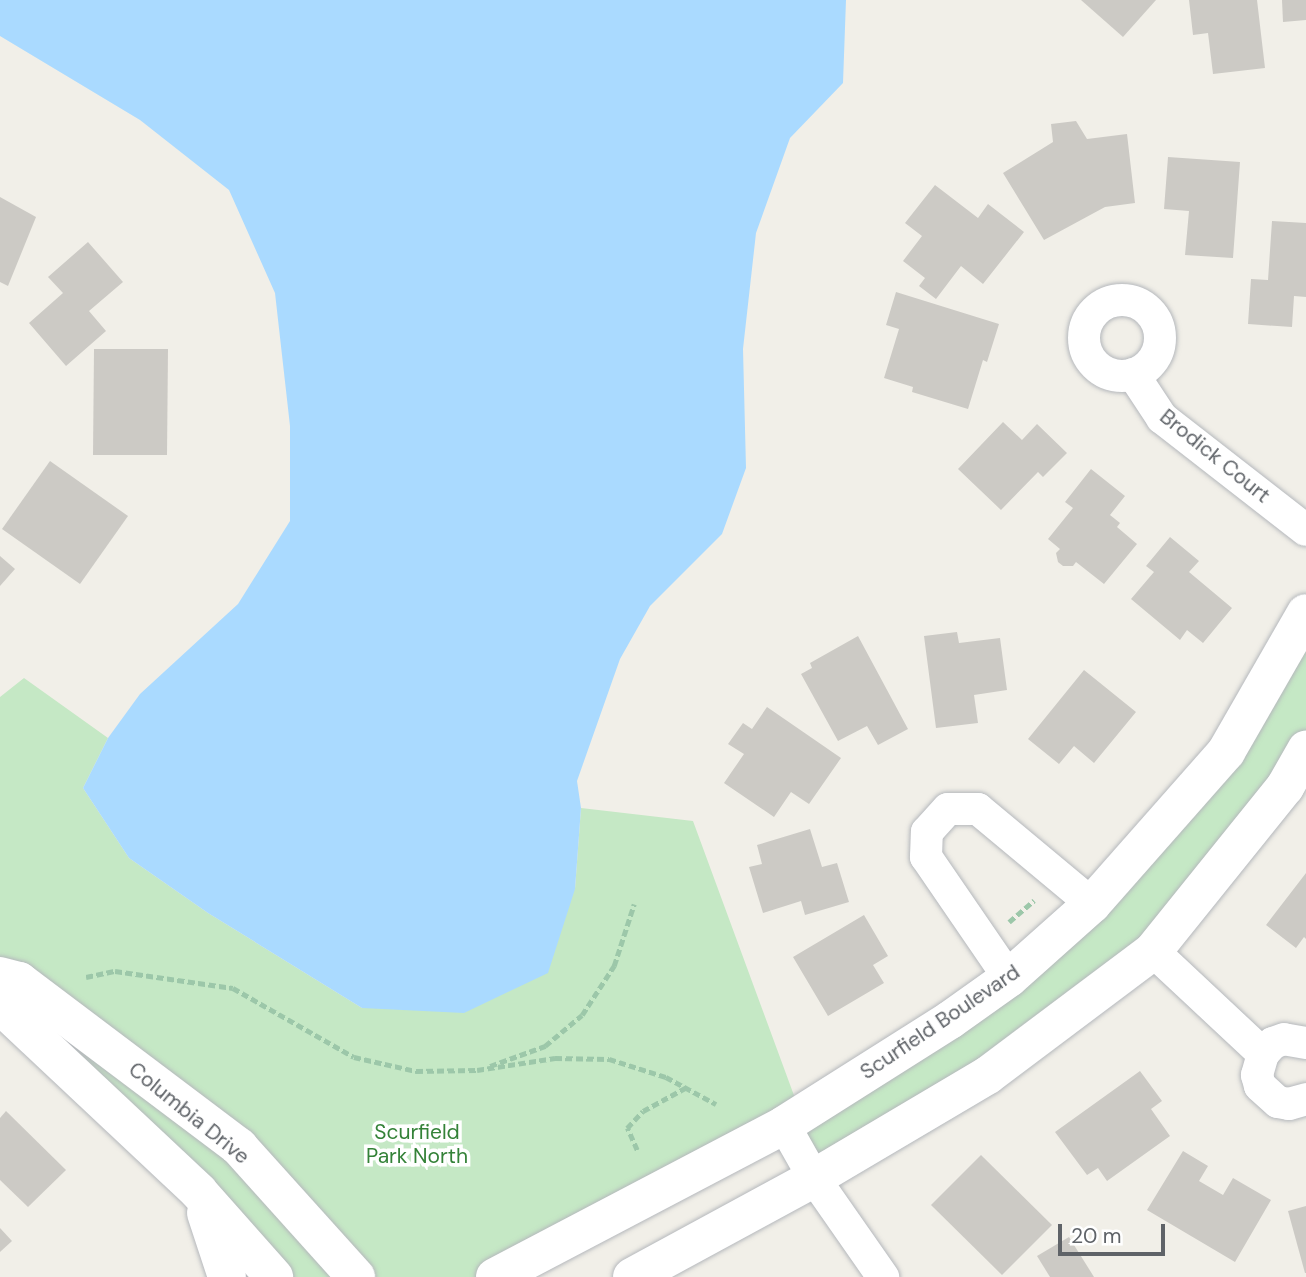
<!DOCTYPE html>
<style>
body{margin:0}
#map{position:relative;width:1306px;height:1277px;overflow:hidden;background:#f1efe8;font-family:"DM Sans",sans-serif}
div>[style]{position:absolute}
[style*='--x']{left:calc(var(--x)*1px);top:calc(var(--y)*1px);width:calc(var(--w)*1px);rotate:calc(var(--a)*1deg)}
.green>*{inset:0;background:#c5e8c5}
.water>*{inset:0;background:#aadaff}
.building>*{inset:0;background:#cccac5}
.path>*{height:4.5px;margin-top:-2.25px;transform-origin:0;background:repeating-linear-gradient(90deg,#9cc7a9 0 7px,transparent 0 10.5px)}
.roads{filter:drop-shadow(0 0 2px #b5b8bc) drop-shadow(0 0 2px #b5b8bc)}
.street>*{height:32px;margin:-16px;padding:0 16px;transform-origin:16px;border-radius:16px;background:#fff}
.street>.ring{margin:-16px;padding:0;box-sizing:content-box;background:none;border:32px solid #fff;border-radius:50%}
.secondary>*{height:38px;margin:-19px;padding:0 19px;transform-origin:19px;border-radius:19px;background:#fff}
span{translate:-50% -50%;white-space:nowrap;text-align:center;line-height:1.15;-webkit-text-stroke:7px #fff;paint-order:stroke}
.street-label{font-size:21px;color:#5f6368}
.park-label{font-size:21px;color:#348238}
.scale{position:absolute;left:1058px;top:1224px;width:107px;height:32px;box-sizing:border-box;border:4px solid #5f6368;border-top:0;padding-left:9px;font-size:21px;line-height:24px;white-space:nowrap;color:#5f6368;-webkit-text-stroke:5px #fff;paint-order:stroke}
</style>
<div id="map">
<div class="green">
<i style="clip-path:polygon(1306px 613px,1306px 750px,1153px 951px,814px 1178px,799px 1110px,495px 1277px,274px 1277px,0 1005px,0 697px,24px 678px,108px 738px,83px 788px,129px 858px,208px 913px,362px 1008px,575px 889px,581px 808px,693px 821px,799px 1109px,1092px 904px)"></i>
</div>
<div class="water">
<i style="clip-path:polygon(0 0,846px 0,843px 83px,790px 138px,756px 233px,743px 349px,746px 468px,722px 534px,650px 606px,620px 659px,577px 781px,581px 808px,575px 889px,548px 973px,464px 1013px,362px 1008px,208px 913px,129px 858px,83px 788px,108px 738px,140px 694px,238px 604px,290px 521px,290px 426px,275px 293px,229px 190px,140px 120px,0 36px)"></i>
</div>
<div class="building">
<i style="clip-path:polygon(1081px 0,1156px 0,1123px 37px)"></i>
<i style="clip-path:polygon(1189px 0,1257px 0,1265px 68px,1213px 74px,1208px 33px,1193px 35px)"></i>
<i style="clip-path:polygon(1282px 0,1306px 0,1306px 20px,1283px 22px)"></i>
<i style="clip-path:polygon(1076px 121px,1087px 139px,1127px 134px,1135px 203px,1105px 207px,1044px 240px,1003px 173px,1053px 142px,1051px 124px)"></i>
<i style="clip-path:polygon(1168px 157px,1240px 162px,1233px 258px,1185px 255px,1189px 211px,1164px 209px)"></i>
<i style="clip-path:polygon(935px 185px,978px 218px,988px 204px,1024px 232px,983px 284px,961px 266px,936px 299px,919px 286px,925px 278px,903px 261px,922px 236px,905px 223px)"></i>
<i style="clip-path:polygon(0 197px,36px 217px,8px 286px,0 282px)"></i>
<i style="clip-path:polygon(1272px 221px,1306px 223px,1306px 297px,1294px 296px,1292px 327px,1248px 324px,1251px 279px,1268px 280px)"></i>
<i style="clip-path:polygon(88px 242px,123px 282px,89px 311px,106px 331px,66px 366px,29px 323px,63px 293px,48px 277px)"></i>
<i style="clip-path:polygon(896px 292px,999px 324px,987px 362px,983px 360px,968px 409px,912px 392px,913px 387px,884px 378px,899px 329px,886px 325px)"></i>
<i style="clip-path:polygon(94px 349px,168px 349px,167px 455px,93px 455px)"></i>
<i style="clip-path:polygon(1003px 422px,1022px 440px,1037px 424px,1067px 453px,1043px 477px,1038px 472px,1001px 510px,958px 469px)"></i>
<i style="clip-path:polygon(50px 461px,128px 516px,80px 584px,2px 529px)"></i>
<i style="clip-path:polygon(1091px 469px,1125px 496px,1110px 515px,1120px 523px,1117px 527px,1137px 544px,1104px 584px,1076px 562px,1073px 566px,1063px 566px,1058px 562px,1056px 553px,1060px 549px,1048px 539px,1073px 508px,1065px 502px)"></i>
<i style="clip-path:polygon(1170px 537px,1199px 561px,1189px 572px,1232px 608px,1203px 643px,1187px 630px,1180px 640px,1131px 599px,1154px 572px,1146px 566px)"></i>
<i style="clip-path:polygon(0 556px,15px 569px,0 586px)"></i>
<i style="clip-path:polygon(957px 632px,959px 643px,1000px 638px,1007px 690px,974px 695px,978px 723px,936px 728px,924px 636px)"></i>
<i style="clip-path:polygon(858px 636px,908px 729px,878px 745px,867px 726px,838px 741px,801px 674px,812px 668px,810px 663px)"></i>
<i style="clip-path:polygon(1084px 670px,1136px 712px,1094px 763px,1074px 746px,1059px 764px,1028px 739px)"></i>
<i style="clip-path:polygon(767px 707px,841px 758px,809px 804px,791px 792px,774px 817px,724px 783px,744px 754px,728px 744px,743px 723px,752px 729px)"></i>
<i style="clip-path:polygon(810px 829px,822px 867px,837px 863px,849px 902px,805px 915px,801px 901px,763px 913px,749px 867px,762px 864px,757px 845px)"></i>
<i style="clip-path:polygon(1306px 873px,1306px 939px,1304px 937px,1296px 948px,1266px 925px)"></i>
<i style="clip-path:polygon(864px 915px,888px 956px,873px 965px,884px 983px,828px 1016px,793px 957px)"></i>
<i style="clip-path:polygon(1140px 1071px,1162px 1101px,1151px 1109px,1170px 1136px,1107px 1181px,1098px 1168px,1087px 1175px,1055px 1132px)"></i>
<i style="clip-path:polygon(6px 1111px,66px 1170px,28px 1207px,0 1180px,0 1118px)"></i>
<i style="clip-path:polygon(1183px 1151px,1208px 1166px,1199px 1181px,1223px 1195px,1233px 1178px,1271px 1200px,1235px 1262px,1147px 1210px)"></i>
<i style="clip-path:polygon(981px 1155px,1052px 1225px,1002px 1275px,931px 1205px)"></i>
<i style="clip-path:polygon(1306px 1206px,1306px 1273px,1305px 1273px,1288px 1211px)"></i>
<i style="clip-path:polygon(0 1228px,12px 1241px,0 1252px)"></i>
<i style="clip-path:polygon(1069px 1237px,1094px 1277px,1050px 1277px,1037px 1256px)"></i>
</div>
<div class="path">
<i style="--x:1009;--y:922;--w:33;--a:-41"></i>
<i style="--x:86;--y:977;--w:30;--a:-12"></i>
<i style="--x:115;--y:971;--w:119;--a:8.2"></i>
<i style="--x:233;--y:988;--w:139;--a:29.7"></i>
<i style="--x:354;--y:1057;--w:64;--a:12.7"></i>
<i style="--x:416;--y:1071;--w:61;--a:-0.9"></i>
<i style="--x:477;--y:1070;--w:79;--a:-8.7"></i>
<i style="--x:555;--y:1058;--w:54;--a:1.1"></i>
<i style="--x:609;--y:1059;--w:60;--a:17.5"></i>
<i style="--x:666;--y:1077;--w:57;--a:28.4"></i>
<i style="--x:490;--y:1066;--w:59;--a:-20"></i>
<i style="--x:545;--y:1046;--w:48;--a:-40"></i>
<i style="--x:582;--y:1015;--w:59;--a:-56.9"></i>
<i style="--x:614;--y:966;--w:65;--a:-72.1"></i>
<i style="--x:637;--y:1150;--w:24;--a:-114"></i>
<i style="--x:627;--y:1128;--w:23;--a:-47"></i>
<i style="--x:643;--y:1111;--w:50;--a:-28.6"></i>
</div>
<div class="roads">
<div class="street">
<i class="ring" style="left:1084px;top:300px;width:44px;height:44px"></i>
<i style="--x:1133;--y:374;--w:53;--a:56.6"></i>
<i style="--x:1162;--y:418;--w:182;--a:37.9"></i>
<i style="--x:1153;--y:951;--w:151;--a:43.1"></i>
<i style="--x:1009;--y:978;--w:147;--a:-124.4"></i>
<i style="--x:926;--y:857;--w:25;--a:-88"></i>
<i style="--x:927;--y:832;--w:31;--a:-48"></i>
<i style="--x:948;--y:809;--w:30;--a:0"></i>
<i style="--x:978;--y:809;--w:148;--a:39.8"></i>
<i style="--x:1306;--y:1043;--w:22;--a:-170"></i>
<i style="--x:1284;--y:1039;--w:12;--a:160"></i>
<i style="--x:1273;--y:1043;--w:15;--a:132"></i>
<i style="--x:1263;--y:1054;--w:22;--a:106"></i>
<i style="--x:1257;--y:1075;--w:11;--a:75"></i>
<i style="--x:1260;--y:1086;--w:24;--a:42"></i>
<i style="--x:1278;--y:1102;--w:11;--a:10"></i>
<i style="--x:1289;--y:1104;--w:18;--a:-16"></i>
<i style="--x:784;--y:1125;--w:61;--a:60.5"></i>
<i style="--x:814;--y:1178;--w:121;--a:55.1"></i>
</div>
<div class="secondary">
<i style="--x:0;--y:976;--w:20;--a:15"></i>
<i style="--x:19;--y:981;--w:276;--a:37"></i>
<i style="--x:239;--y:1147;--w:175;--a:48"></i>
<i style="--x:0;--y:1005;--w:272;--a:43.2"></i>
<i style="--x:198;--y:1191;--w:115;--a:48.5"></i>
<i style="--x:206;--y:1213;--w:67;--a:71.8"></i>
<i style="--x:495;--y:1277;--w:327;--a:-27.7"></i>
<i style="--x:784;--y:1125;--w:196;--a:-32.3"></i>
<i style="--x:950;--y:1020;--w:72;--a:-35.4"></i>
<i style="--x:1009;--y:978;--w:111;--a:-41.7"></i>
<i style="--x:1092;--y:904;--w:203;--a:-48.6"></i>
<i style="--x:1226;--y:752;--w:160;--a:-60.1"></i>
<i style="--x:632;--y:1277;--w:207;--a:-28.5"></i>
<i style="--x:814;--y:1178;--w:202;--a:-30.6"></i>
<i style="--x:988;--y:1075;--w:206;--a:-36.9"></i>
<i style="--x:1153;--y:951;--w:211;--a:-51.2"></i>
<i style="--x:1285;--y:787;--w:43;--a:-60.4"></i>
</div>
</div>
<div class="street-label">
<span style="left:1215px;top:456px;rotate:39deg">Brodick Court</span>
<span style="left:940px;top:1022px;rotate:-34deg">Scurfield Boulevard</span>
<span style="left:189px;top:1113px;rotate:39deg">Columbia Drive</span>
</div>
<div class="park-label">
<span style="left:417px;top:1144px">Scurfield<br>Park North</span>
</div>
<div class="scale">20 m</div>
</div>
